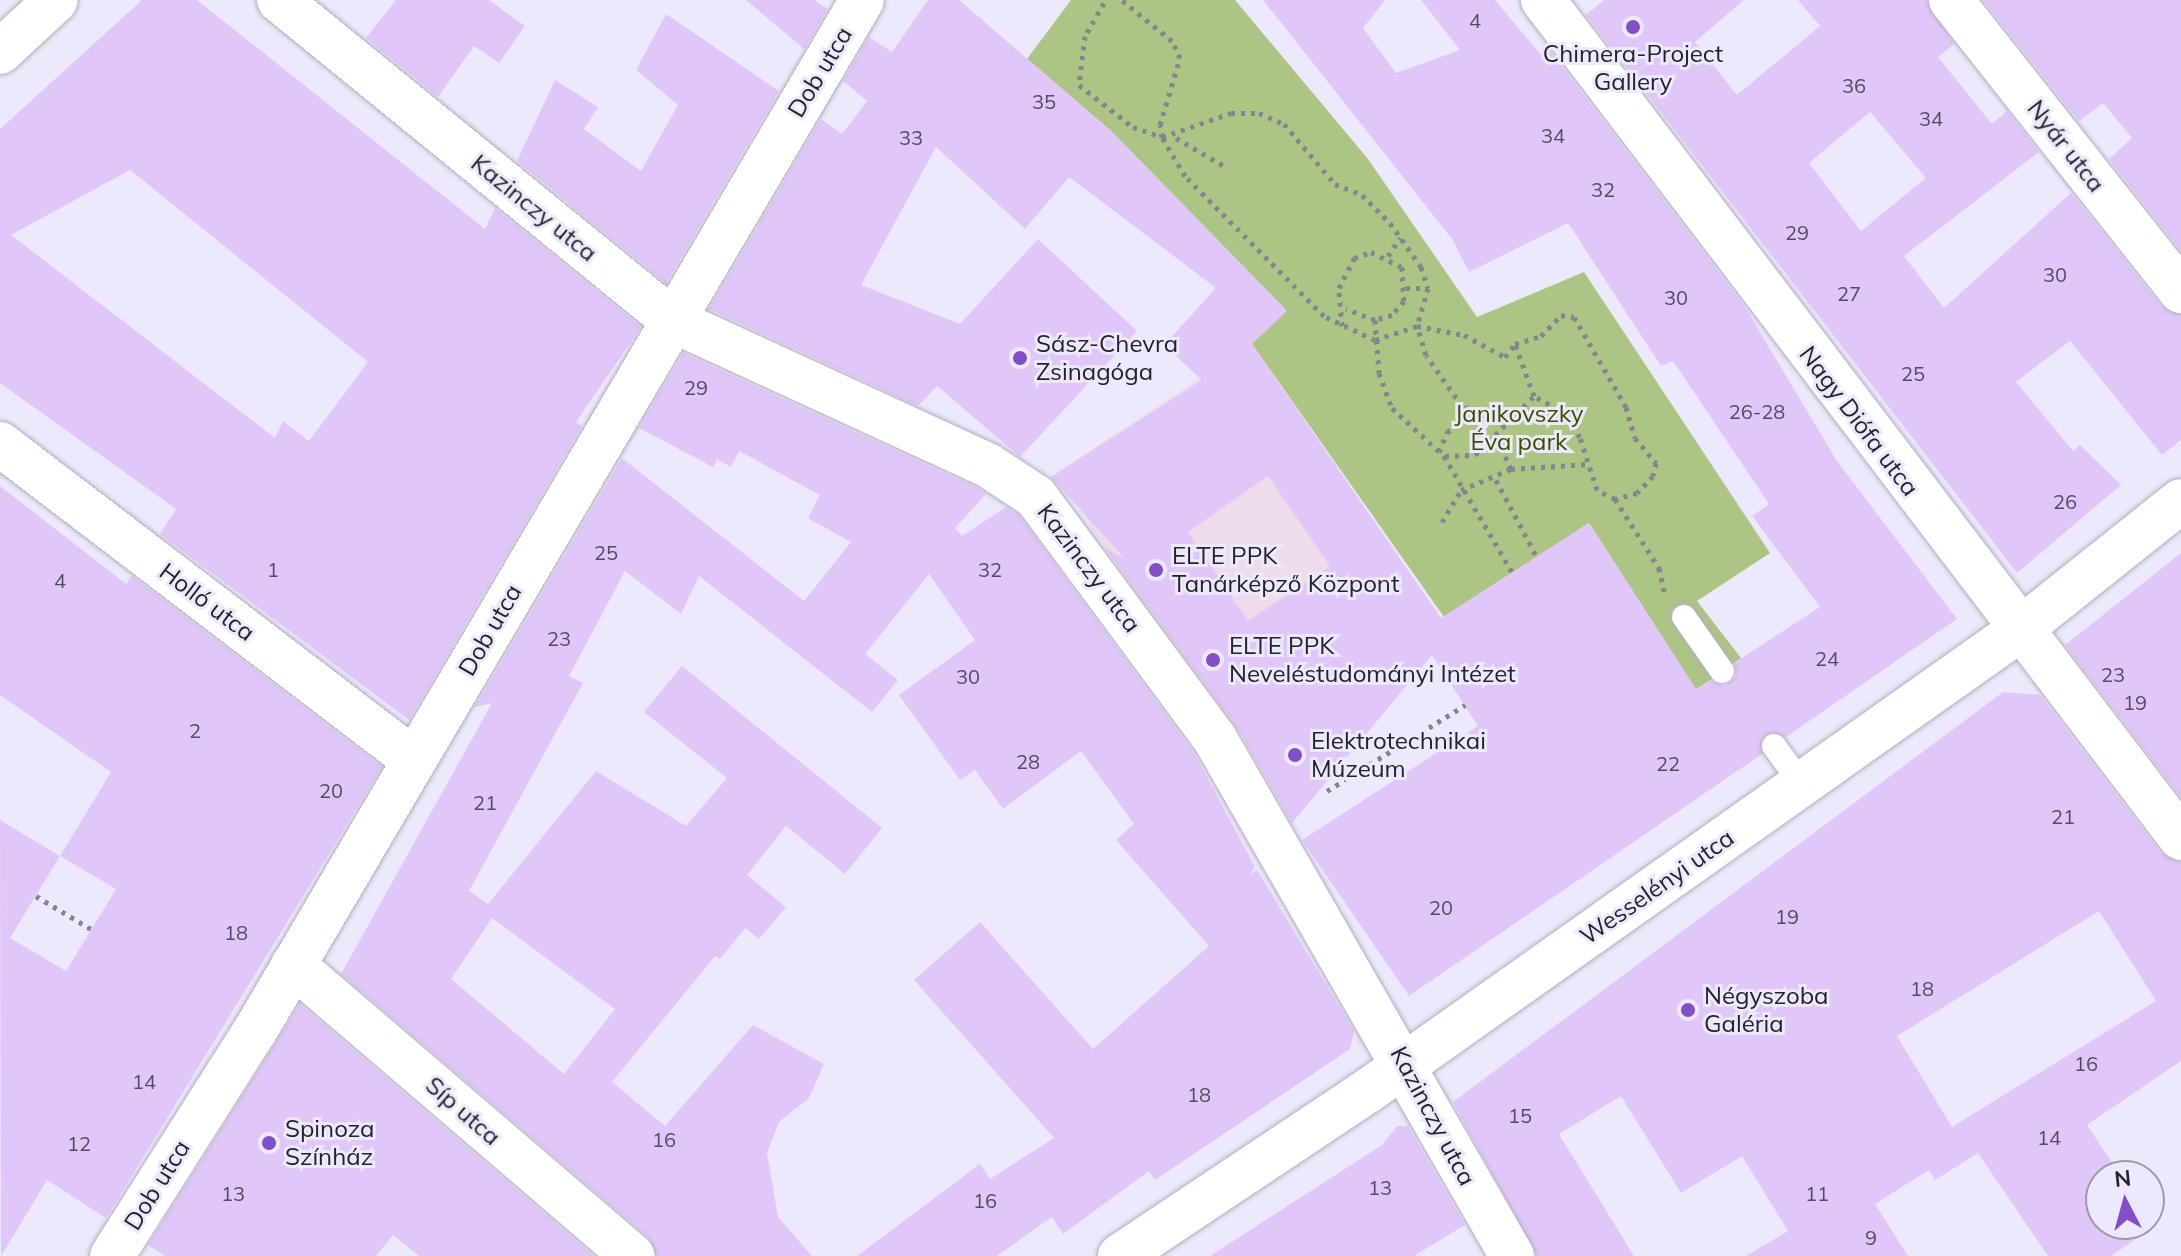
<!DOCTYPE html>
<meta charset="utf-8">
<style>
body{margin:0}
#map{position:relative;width:2181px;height:1256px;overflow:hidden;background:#ede9fc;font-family:Mulish,sans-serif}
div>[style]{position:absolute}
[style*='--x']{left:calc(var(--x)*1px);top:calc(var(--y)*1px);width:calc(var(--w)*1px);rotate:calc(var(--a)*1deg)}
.education>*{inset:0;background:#efdceb}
.green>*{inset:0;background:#adc584}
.building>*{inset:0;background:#e1c7f9}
.path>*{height:5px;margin-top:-2.5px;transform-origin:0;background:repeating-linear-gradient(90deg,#868491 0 4px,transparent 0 10px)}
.roads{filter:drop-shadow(0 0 2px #b1aec0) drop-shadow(0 0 2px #b1aec0)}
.lane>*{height:24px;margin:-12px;padding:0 12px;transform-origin:12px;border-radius:12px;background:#fff}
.street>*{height:44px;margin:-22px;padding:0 22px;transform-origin:22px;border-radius:22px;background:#fff}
.dots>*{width:22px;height:22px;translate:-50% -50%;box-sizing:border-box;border:4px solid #ede9fc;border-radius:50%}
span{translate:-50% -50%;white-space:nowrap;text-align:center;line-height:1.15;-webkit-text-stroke:6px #ede9fc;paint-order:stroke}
.number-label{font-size:20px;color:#534c5e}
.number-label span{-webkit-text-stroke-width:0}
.poi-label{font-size:24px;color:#24232a}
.left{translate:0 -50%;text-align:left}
.street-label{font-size:24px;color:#24232a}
.park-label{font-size:24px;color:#3a4e00}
.north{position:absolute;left:2085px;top:1160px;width:80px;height:80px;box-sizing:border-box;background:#ede9fc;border:2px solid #9d9aa8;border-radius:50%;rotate:354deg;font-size:22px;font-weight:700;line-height:32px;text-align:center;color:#24232a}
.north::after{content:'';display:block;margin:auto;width:28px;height:36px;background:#824fc6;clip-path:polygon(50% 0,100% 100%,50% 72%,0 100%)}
</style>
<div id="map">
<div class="education">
<i style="clip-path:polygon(1252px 344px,1429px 601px,1231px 737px,1056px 473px)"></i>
</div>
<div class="green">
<i style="clip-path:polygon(1071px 0,1235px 0,1368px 159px,1477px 317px,1584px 272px,1770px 553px,1697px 601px,1741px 658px,1696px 690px,1589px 523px,1444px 617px,1252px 344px,1286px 310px,1110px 130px,1027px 59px)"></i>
</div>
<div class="building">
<i style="clip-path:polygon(evenodd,142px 0,197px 0,485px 229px,495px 208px,641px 327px,576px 422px,582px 426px,409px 720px,160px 534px,176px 509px,0 383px,0 129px,142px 0,130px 170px,368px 362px,309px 441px,283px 421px,275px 438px,11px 235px,130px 170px)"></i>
<i style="clip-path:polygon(396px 0,489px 0,525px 26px,499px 63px,474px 46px,438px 97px,366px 38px)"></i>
<i style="clip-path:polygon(746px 0,814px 0,828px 9px,804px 49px)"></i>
<i style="clip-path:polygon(evenodd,928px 0,959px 0,1110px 130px,1287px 311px,1252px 344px,1441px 618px,1589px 523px,1696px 689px,1710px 680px,1724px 686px,1736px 677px,1734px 663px,1820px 607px,1752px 516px,1769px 504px,1673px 361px,1661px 366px,1568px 223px,1469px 272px,1452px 239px,1263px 0,1385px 0,1363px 28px,1396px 73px,1460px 50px,1421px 0,1495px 0,1540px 54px,1547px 47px,1745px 307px,1837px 461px,1957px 619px,1786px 737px,1766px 734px,1762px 754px,1409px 996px,1302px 840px,1478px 726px,1432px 655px,1292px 823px,1235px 724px,1106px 549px,1124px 558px,1051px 477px,1202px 380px,1164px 345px,1216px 288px,1069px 177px,1025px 229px,936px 147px,861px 285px,960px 324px,1038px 239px,1137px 331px,1020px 457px,937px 386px,918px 406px,709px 309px,821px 119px,842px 134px,867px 101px,843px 81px,869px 37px,892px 52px,928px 0,1268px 476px,1330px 566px,1248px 621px,1188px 532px,1268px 476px)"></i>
<i style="clip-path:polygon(evenodd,1604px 0,1744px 0,1695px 42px,1737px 95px,1820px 26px,1798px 0,1927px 0,1954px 44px,1938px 57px,1992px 124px,2007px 111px,2039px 152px,1904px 256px,1944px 308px,2071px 193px,2161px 306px,2181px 315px,2181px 440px,2162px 455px,2070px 341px,2016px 382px,2073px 451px,2080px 445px,2121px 485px,2017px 573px,1586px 15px,1604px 0,1870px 112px,1926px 178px,1861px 231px,1809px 163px,1870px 112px)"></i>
<i style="clip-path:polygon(1983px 0,2181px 0,2181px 251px,2109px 159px,2132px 138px,2103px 103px,2079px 121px)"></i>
<i style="clip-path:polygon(666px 14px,779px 91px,666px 283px,517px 161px,555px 80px,598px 107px,584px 129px,641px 171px,678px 105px,636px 70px)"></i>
<i style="clip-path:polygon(evenodd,683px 353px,977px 488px,986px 494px,955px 528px,962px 536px,1006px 507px,1019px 515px,1194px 753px,1255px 867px,1249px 875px,1257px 870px,1354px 1031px,1350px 1049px,1155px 1180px,1149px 1171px,1063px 1234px,1052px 1217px,997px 1256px,857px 1256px,980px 1164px,990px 1179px,1054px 1138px,914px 980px,980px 922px,1093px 1049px,1209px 946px,1116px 840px,1134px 824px,1081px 751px,1003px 809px,975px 770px,960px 780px,899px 695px,975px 640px,929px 574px,865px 654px,898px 680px,872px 712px,699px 576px,681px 614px,625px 571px,569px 676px,583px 683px,469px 891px,488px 904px,596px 771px,686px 826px,727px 778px,644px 712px,682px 666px,882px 828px,845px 874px,786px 826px,747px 875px,786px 907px,759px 939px,745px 928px,720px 959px,715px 956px,612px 1082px,665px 1126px,753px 1025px,824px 1064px,809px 1098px,779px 1122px,767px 1153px,778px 1217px,812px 1256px,656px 1256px,648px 1237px,341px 974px,492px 703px,475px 707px,622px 458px,804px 601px,851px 542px,808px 518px,820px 495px,739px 451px,731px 467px,717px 459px,713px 467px,639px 428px,683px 353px,492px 918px,615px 1009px,564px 1074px,451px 979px,492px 918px)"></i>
<i style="clip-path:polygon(evenodd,0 486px,126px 584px,132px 576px,382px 767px,106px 1218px,47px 1180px,1px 1256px,0 820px,60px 856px,111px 772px,0 695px,0 486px,60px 856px,116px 889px,66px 971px,10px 938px,60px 856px)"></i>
<i style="clip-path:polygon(2181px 553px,2181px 797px,2065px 645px)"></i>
<i style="clip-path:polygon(evenodd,2003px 692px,2040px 695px,2161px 853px,2181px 862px,2181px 1061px,2087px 1125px,2121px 1176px,2101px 1176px,2101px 1224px,2149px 1224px,2149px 1217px,2155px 1226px,2111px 1256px,2048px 1256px,1978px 1153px,1935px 1180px,1929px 1170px,1875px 1204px,1908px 1256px,1746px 1256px,1788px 1231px,1742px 1156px,1681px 1193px,1621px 1096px,1559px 1134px,1634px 1256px,1537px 1256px,1453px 1102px,2003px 692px,2099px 911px,2156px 1001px,1952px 1127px,1897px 1036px,2099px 911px)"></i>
<i style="clip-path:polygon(300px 1004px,594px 1256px,419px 1256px,393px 1235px,376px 1256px,165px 1256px,148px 1245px)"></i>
<i style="clip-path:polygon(1397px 1126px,1408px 1126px,1465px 1225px,1414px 1256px,1210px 1256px,1382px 1145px)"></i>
</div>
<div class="path">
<i style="--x:1104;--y:3;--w:38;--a:120"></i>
<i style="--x:1085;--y:36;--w:49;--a:97"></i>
<i style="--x:1079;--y:85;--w:68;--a:37.9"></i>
<i style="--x:1133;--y:127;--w:31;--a:19"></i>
<i style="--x:1162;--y:137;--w:73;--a:-19.2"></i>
<i style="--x:1231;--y:113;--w:28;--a:0"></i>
<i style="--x:1259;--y:113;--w:27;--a:24"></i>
<i style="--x:1284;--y:124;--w:79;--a:49.6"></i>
<i style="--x:1335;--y:184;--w:29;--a:22"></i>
<i style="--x:1362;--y:195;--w:40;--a:45"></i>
<i style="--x:1390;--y:223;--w:54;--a:54.8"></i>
<i style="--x:1421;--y:267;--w:22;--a:72"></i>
<i style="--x:1428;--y:288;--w:40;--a:106"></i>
<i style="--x:1417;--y:326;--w:44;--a:161.6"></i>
<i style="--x:1375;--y:340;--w:56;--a:-154.8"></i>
<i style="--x:1324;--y:316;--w:197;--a:-134.8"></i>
<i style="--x:1185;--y:176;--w:45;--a:-120.5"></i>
<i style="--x:1162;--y:137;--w:12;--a:-99"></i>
<i style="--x:1160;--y:125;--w:70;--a:-73.4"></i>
<i style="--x:1180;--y:58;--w:19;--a:-115"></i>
<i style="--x:1172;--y:41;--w:65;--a:-140.6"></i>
<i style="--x:1176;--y:138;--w:58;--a:30.1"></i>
<i style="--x:1388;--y:256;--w:22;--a:-56"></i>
<i style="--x:1406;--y:288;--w:22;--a:0"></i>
<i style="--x:1375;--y:320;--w:53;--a:85.7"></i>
<i style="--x:1379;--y:373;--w:37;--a:70"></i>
<i style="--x:1392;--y:408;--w:71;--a:42.7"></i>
<i style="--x:1444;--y:456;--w:134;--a:59.6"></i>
<i style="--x:1342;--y:326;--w:38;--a:-95"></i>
<i style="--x:1339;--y:288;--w:34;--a:-63"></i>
<i style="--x:1354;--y:258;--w:18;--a:-19"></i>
<i style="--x:1371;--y:252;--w:34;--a:26"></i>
<i style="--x:1402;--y:267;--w:34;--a:87"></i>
<i style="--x:1404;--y:301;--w:18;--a:131"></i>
<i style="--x:1392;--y:315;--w:18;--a:164"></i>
<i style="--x:1375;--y:320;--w:31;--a:-159"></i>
<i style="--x:1505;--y:424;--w:47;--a:-157.3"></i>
<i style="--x:1462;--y:406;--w:62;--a:-125.2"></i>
<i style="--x:1426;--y:355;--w:30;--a:-107"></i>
<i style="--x:1417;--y:326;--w:48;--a:10.8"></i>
<i style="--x:1464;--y:335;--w:47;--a:28.2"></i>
<i style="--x:1505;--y:357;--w:16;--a:-52"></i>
<i style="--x:1515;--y:344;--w:27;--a:-17"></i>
<i style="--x:1541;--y:336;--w:29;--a:-46"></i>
<i style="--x:1561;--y:315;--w:13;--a:9"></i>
<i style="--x:1574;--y:317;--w:104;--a:60"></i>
<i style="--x:1626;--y:407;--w:32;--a:74"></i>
<i style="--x:1635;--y:438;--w:33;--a:50"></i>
<i style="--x:1656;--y:463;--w:13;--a:103"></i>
<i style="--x:1653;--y:476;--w:23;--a:133"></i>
<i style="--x:1637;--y:493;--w:23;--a:165"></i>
<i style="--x:1615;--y:499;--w:20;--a:-153"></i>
<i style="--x:1597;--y:490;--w:56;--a:-107.8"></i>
<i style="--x:1580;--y:437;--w:36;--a:-128"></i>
<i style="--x:1558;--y:409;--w:27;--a:-152"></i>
<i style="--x:1534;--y:396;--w:55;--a:-110.1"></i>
<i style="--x:1439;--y:452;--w:22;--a:-68"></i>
<i style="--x:1447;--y:432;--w:33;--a:-31"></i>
<i style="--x:1445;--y:456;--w:30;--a:-2"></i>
<i style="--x:1475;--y:455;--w:28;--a:-45"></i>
<i style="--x:1511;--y:469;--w:38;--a:-115"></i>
<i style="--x:1495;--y:435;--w:55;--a:-45"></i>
<i style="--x:1496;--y:480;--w:87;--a:62"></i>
<i style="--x:1615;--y:499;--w:82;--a:57.5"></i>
<i style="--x:1659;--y:568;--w:26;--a:77"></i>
<i style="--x:1442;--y:522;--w:37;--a:-59"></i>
<i style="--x:1461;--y:490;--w:54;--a:-22.8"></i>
<i style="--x:1511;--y:469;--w:77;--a:-3.7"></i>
<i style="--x:1327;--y:791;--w:163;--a:-31.9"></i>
<i style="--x:36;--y:896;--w:64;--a:31"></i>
</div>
<div class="roads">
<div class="lane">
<i style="--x:1684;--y:617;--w:66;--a:54.9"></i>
<i style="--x:1774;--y:746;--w:47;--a:53.6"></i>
</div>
<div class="street">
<i style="--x:279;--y:0;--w:507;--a:39.15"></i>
<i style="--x:672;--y:320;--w:349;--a:24.7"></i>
<i style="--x:989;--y:466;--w:56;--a:33.4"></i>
<i style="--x:1036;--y:497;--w:301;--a:53.5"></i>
<i style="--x:1215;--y:739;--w:596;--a:60.12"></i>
<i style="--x:1543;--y:0;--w:1053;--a:52.72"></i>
<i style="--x:1951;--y:0;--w:371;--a:51.7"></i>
<i style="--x:0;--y:52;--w:76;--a:-42.9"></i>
<i style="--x:0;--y:444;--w:521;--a:37.35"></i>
<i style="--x:293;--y:965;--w:447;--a:40.6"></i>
<i style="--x:112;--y:1256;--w:267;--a:-57.6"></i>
<i style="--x:255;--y:1031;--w:1196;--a:-59.51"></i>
<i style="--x:1120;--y:1256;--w:299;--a:-33.7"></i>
<i style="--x:1369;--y:1090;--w:795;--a:-35.27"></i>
<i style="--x:2018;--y:631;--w:208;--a:-38.6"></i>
</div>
</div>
<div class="dots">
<i style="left:1633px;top:27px;background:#824fc6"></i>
<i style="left:1020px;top:358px;background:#824fc6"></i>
<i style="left:1156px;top:570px;background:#824fc6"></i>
<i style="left:1213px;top:660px;background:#824fc6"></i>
<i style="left:1295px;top:755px;background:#824fc6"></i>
<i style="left:1688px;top:1010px;background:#824fc6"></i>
<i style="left:269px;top:1143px;background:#824fc6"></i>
</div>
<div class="number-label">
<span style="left:1475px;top:20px">4</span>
<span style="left:1854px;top:85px">36</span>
<span style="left:1044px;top:101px">35</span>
<span style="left:1931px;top:118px">34</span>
<span style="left:1553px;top:135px">34</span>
<span style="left:911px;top:137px">33</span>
<span style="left:1603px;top:189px">32</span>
<span style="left:1797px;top:232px">29</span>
<span style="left:2055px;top:274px">30</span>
<span style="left:1849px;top:293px">27</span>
<span style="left:1676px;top:297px">30</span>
<span style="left:1913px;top:373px">25</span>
<span style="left:696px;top:387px">29</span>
<span style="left:1757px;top:411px">26-28</span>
<span style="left:2065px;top:501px">26</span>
<span style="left:606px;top:552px">25</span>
<span style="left:273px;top:569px">1</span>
<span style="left:990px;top:569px">32</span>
<span style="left:60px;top:580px">4</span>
<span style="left:559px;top:638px">23</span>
<span style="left:1827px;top:658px">24</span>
<span style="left:2113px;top:674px">23</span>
<span style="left:968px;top:676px">30</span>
<span style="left:2135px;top:702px">19</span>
<span style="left:195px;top:730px">2</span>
<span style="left:1028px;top:761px">28</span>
<span style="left:1668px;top:763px">22</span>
<span style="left:331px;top:790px">20</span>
<span style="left:485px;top:802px">21</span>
<span style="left:2063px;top:816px">21</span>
<span style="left:1441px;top:907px">20</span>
<span style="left:1787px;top:916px">19</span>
<span style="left:236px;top:932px">18</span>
<span style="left:1922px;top:988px">18</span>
<span style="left:2086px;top:1063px">16</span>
<span style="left:144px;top:1081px">14</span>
<span style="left:1199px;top:1094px">18</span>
<span style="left:1520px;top:1115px">15</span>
<span style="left:2049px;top:1137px">14</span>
<span style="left:664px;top:1139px">16</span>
<span style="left:79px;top:1143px">12</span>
<span style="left:1380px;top:1187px">13</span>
<span style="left:233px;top:1193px">13</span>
<span style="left:1817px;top:1193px">11</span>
<span style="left:985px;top:1200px">16</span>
<span style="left:1871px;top:1237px">9</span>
</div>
<div class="poi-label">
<span style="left:1633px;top:68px">Chimera-Project<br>Gallery</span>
<span class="left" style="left:1036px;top:358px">Sász-Chevra<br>Zsinagóga</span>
<span class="left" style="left:1172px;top:570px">ELTE PPK<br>Tanárképző Központ</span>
<span class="left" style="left:1229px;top:660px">ELTE PPK<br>Neveléstudományi Intézet</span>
<span class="left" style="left:1311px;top:755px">Elektrotechnikai<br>Múzeum</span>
<span class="left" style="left:1704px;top:1010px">Négyszoba<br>Galéria</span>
<span class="left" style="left:285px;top:1143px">Spinoza<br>Színház</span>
</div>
<div class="street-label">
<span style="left:820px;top:72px;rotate:-59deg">Dob utca</span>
<span style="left:2066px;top:146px;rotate:52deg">Nyár utca</span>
<span style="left:534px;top:208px;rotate:39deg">Kazinczy utca</span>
<span style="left:1859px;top:421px;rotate:53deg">Nagy Diófa utca</span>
<span style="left:1089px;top:568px;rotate:53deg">Kazinczy utca</span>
<span style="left:207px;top:602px;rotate:37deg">Holló utca</span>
<span style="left:490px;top:630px;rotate:-60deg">Dob utca</span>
<span style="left:1657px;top:887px;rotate:-35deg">Wesselényi utca</span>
<span style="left:463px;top:1111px;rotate:41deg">Síp utca</span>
<span style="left:1433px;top:1116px;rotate:62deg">Kazinczy utca</span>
<span style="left:157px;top:1185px;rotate:-58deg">Dob utca</span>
</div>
<div class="park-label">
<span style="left:1519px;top:428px">Janikovszky<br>Éva park</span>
</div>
<div class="north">N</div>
</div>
